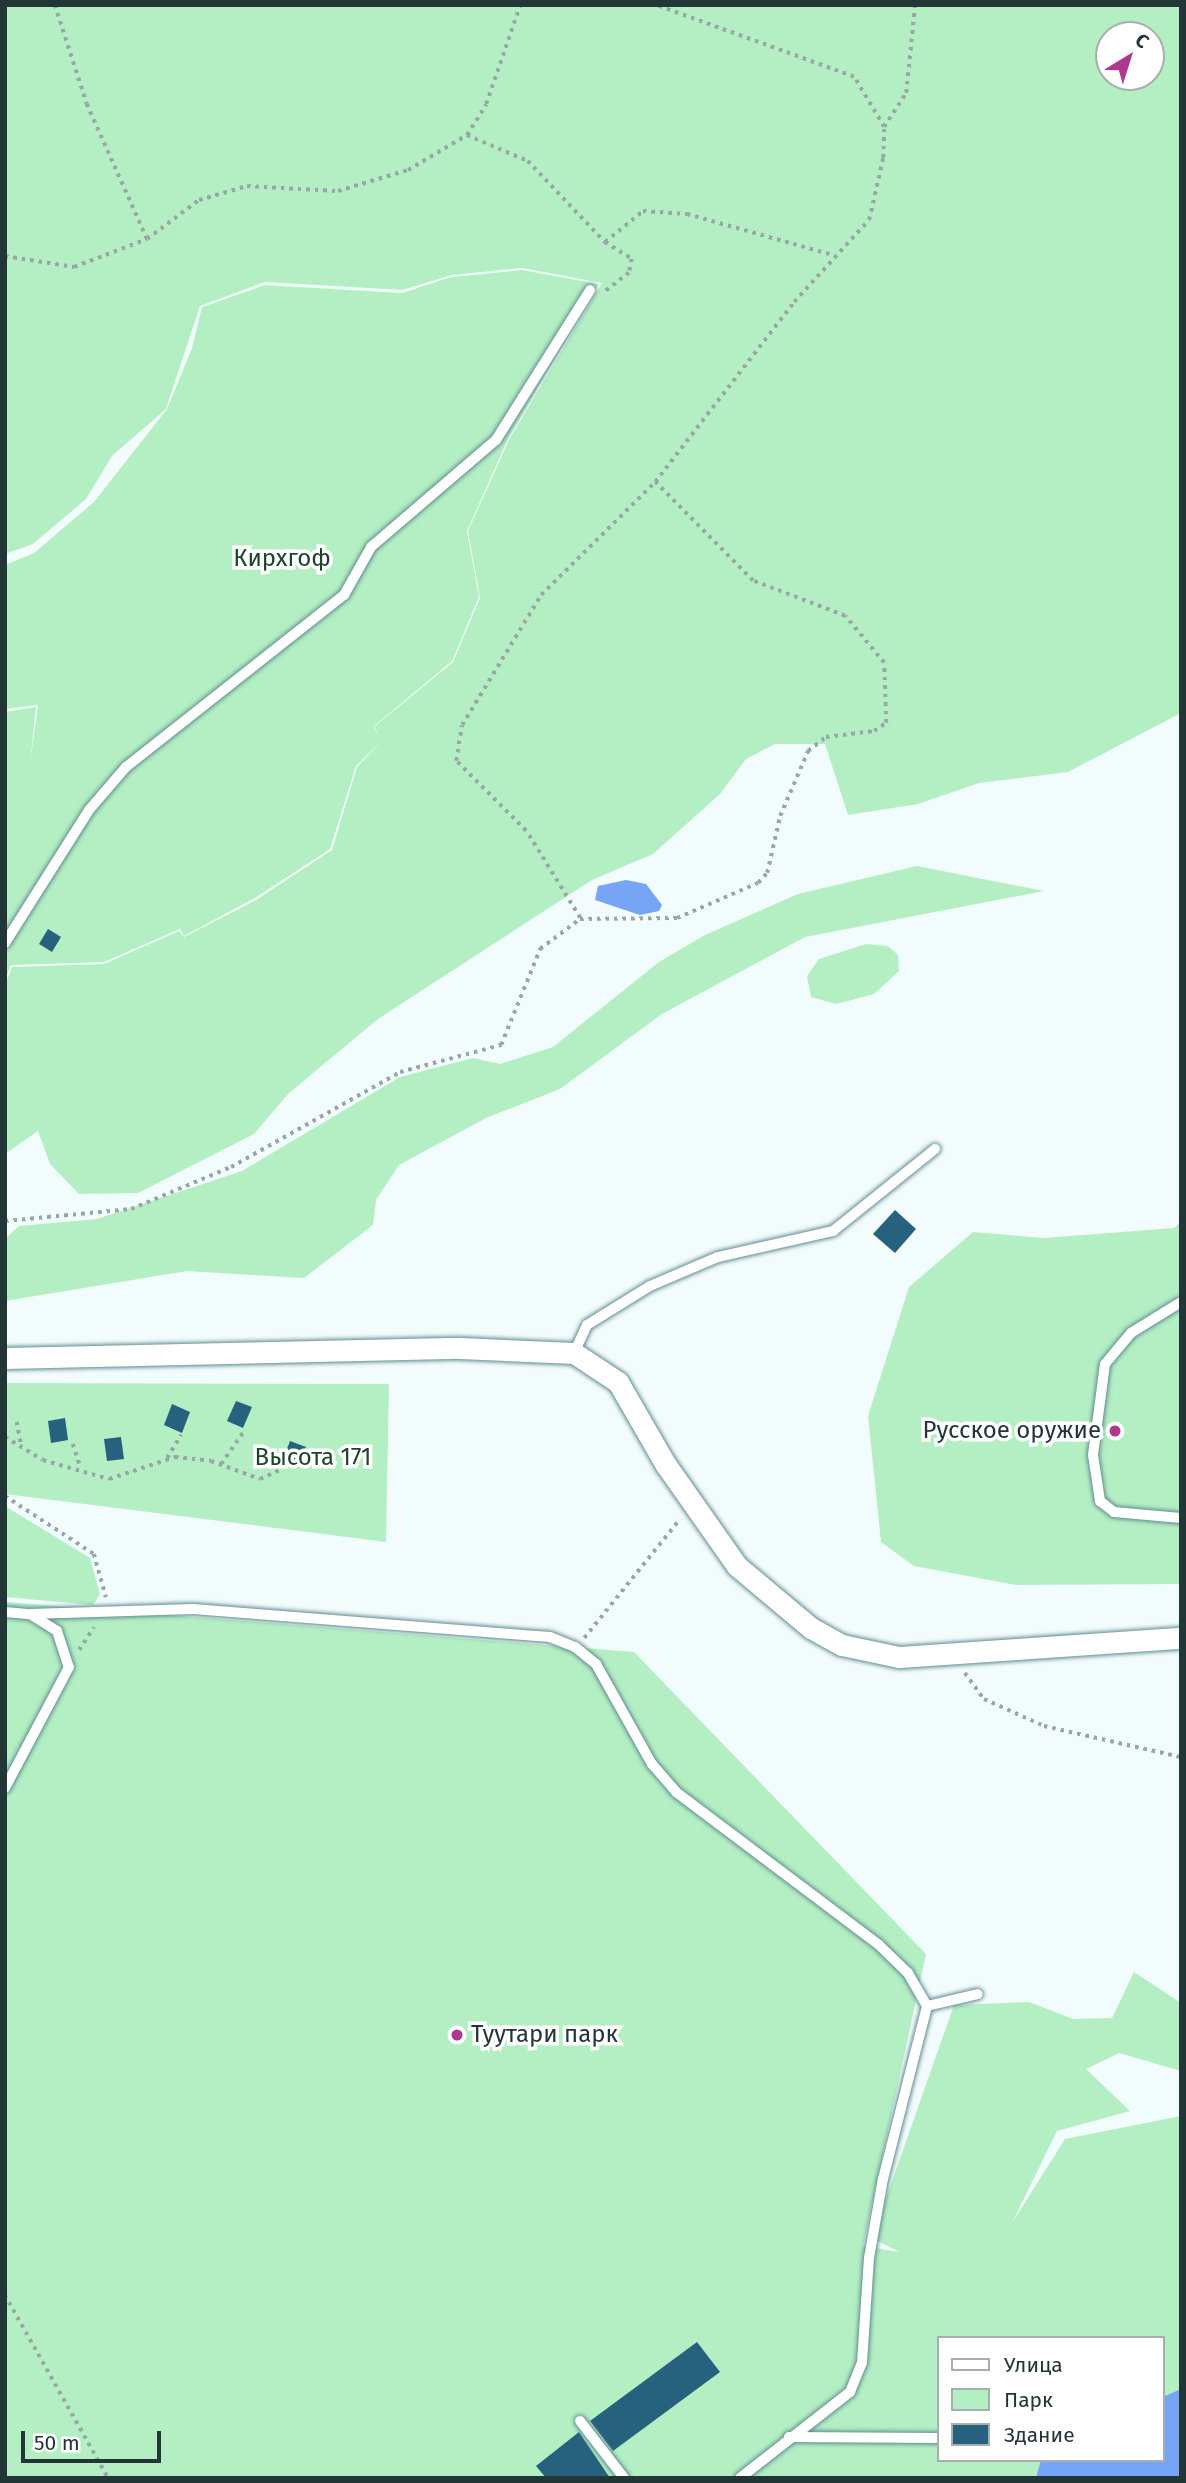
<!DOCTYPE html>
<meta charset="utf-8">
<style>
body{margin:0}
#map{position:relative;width:1186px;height:2483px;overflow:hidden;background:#f3fcfd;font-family:"Fira Sans",sans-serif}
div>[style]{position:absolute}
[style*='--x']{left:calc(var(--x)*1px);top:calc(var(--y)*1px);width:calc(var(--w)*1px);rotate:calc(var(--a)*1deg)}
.green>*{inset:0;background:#b4efc3}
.water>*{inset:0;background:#75a5f4}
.building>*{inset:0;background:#26617d}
.path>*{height:3.5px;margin-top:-1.75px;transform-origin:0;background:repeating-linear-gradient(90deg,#98a6a7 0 3.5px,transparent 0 8.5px)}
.roads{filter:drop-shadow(0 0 2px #618d92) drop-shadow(0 0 2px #618d92)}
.service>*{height:10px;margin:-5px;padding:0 5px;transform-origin:5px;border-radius:5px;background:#fff}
.minor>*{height:21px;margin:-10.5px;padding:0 10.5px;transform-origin:10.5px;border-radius:10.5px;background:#fff}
.dots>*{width:19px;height:19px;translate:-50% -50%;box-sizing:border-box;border:4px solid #fff;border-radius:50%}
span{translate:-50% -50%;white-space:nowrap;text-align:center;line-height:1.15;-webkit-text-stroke:7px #fff;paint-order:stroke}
.park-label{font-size:24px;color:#1d442a}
.poi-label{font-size:24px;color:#223537}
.right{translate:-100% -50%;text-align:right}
.left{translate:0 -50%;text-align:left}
.frame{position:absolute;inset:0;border:7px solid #223537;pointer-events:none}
.legend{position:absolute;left:937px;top:2336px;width:228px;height:126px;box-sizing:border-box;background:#fff;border:2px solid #a7aeaf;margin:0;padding:9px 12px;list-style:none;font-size:21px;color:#223537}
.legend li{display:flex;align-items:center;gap:14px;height:35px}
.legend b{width:35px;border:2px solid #a7aeaf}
.north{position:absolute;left:1095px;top:21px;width:70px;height:70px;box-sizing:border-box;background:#fff;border:2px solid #a7aeaf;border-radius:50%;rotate:38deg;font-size:19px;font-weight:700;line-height:28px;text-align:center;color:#223537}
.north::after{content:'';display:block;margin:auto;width:24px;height:32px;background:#af388e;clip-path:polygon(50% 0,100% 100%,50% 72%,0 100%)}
.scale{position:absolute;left:21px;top:2431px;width:140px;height:32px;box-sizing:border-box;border:4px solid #223537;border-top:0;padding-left:9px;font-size:21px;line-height:24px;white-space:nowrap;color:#223537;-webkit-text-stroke:5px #fff;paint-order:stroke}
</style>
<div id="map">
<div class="green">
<i style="clip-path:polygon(evenodd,5px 5px,1181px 5px,1181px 713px,1068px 772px,979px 783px,918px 804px,848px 815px,825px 744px,775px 744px,746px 759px,720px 794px,653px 854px,592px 880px,378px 1019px,289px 1093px,254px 1134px,138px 1193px,79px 1194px,50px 1164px,38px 1131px,5px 1154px,5px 985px,12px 967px,104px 964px,179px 931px,184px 937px,256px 900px,332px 850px,357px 767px,383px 740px,356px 766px,330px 849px,255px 898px,184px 936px,180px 929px,104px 962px,11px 965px,5px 980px,5px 712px,36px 707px,30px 764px,38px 705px,5px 709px,5px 565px,34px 553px,94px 502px,167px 409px,192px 348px,202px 307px,265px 285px,402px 293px,451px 277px,522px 270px,599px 284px,508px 439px,467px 531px,479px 597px,452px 661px,373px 727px,380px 737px,374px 727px,453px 662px,480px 598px,468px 531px,509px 440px,602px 283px,522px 268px,452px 275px,402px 290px,265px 282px,200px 306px,166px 409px,112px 456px,86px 499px,33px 544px,5px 554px,5px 5px,1109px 35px,1151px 35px,1151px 77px,1109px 77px,1109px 35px)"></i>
<i style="clip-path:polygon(917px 866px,1044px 891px,805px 937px,662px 1014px,560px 1089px,486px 1118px,399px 1165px,376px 1200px,373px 1225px,304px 1278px,187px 1271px,5px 1301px,5px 1239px,19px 1226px,97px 1219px,242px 1171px,400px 1077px,473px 1058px,500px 1064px,553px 1047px,659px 962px,705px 935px,798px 894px)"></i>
<i style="clip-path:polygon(866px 944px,888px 946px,898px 955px,899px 971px,874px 994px,836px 1004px,811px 997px,807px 976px,819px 959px)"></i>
<i style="clip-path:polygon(1181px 1221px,1181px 1584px,1016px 1585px,914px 1566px,881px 1542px,868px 1416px,909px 1287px,973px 1232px,1044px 1238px,1174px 1228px)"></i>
<i style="clip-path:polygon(5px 1383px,389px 1384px,386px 1542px,5px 1494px)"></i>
<i style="clip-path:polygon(5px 1506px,90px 1558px,100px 1594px,93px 1605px,5px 1597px)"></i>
<i style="clip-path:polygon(evenodd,5px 1602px,634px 1652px,926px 1954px,863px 2246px,899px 2252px,872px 2238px,954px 2005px,1029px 2002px,1073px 2019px,1112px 2018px,1134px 1972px,1181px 2003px,1181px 2071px,1119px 2053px,1086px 2069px,1130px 2111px,1057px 2131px,1012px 2223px,1065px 2139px,1181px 2116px,1181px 2478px,5px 2478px,5px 1602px,939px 2338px,1163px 2338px,1163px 2460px,939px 2460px,939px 2338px)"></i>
</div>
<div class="water">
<i style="clip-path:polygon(626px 880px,646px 884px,662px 905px,659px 911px,640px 915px,595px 900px,598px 886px)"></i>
<i style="clip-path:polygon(1181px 2389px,1181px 2478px,1036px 2478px,1041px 2460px,1163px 2460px,1163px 2397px)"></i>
</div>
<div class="building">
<i style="clip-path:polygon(48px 929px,61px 937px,52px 952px,39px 944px)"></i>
<i style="clip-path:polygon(895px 1210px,916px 1229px,895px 1253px,873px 1234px)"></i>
<i style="clip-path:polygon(236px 1401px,252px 1407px,243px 1428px,227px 1421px)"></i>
<i style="clip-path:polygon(172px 1404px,190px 1412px,182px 1433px,164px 1425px)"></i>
<i style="clip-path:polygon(65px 1418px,68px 1440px,51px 1443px,48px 1421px)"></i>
<i style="clip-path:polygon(121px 1437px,124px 1459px,107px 1461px,104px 1439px)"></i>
<i style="clip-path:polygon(290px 1441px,306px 1447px,298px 1468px,282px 1462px)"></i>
<i style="clip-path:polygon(697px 2342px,720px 2372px,613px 2451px,590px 2421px)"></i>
<i style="clip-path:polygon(579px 2432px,610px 2478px,546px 2478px,536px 2466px)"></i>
</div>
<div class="path">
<i style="--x:55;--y:5;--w:104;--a:72.1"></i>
<i style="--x:87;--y:104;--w:148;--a:66"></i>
<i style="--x:884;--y:127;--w:40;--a:-57.1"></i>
<i style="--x:906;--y:93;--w:88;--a:-84.2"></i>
<i style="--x:467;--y:135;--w:66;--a:23.1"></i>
<i style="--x:528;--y:161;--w:112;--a:46.5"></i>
<i style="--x:605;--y:242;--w:32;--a:32"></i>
<i style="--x:632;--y:259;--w:14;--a:102"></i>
<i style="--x:629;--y:273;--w:31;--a:142"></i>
<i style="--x:605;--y:242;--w:49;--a:-39.2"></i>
<i style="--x:643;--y:211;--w:44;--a:3.9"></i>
<i style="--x:687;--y:214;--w:152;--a:15.7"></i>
<i style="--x:5;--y:256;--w:70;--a:9.1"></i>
<i style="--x:74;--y:267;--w:78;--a:-21"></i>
<i style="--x:147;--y:239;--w:65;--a:-36.9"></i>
<i style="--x:199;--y:200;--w:50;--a:-16.3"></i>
<i style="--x:247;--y:186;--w:91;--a:3.1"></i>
<i style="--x:338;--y:191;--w:73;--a:-16.7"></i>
<i style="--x:408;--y:170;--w:69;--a:-30.7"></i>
<i style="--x:467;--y:135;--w:36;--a:-58"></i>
<i style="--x:486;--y:104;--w:105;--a:-71"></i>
<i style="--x:580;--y:918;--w:102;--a:-121.8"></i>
<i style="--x:526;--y:831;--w:99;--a:-135"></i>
<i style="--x:456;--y:761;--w:36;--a:-81"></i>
<i style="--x:462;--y:725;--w:152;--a:-58.7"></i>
<i style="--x:541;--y:595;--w:161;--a:-44.7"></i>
<i style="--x:655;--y:482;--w:227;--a:-52.3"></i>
<i style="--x:794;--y:302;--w:111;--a:-47.6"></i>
<i style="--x:869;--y:220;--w:64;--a:-77.3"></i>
<i style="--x:883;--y:158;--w:31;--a:-88"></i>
<i style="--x:884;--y:127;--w:58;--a:-121"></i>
<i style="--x:854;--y:77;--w:212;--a:-160.1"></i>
<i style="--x:5;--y:1221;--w:127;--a:-5.4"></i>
<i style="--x:131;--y:1209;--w:108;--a:-22.8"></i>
<i style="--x:231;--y:1167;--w:194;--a:-29.3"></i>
<i style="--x:400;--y:1072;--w:105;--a:-15"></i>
<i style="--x:501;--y:1045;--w:104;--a:-67.9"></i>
<i style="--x:540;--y:949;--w:50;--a:-36.9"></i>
<i style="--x:580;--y:919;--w:97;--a:-0.6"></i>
<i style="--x:677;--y:918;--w:88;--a:-23.4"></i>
<i style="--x:758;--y:883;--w:13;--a:-48"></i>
<i style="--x:767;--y:873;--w:58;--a:-77.2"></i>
<i style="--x:780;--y:816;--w:71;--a:-66.7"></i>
<i style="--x:808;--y:751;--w:23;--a:-38"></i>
<i style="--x:826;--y:737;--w:48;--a:-7.1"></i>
<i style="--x:874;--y:731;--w:14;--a:-34"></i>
<i style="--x:886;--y:723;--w:60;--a:-91.9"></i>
<i style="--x:884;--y:663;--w:61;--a:-129.7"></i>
<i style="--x:845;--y:616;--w:98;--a:-159.2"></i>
<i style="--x:753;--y:581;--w:139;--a:-134.7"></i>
<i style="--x:17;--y:1422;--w:23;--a:80"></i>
<i style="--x:5;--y:1437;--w:44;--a:31.2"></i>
<i style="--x:43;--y:1460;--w:69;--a:16.1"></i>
<i style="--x:109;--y:1479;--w:70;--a:-18.4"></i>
<i style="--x:175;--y:1457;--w:36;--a:6"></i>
<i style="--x:211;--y:1461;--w:52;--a:20.2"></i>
<i style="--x:260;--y:1479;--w:21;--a:-25"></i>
<i style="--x:73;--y:1444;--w:23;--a:72"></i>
<i style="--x:167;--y:1458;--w:27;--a:-59"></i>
<i style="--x:221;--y:1464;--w:40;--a:-55.1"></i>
<i style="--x:5;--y:1496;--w:106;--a:33.1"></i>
<i style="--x:94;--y:1554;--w:45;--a:74.4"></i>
<i style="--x:584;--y:1638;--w:153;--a:-51.1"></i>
<i style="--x:79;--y:1650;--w:27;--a:-57"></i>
<i style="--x:965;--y:1673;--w:32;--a:54"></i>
<i style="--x:984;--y:1699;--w:66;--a:24.2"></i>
<i style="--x:1044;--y:1726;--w:140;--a:12.8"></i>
<i style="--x:5;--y:2295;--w:210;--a:60.6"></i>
</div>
<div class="roads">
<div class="service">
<i style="--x:5;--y:943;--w:157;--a:-57.7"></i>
<i style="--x:89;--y:810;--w:57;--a:-49.3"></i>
<i style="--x:126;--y:767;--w:278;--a:-38.3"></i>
<i style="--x:344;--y:595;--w:55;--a:-60.6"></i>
<i style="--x:371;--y:547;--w:165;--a:-40.6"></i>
<i style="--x:496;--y:440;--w:177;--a:-57.9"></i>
<i style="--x:1181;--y:1302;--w:59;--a:148.2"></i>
<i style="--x:1131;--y:1333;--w:40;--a:130"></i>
<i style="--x:1105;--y:1364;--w:92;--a:97.5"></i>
<i style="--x:1093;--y:1455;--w:47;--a:81.3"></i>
<i style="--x:1100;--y:1501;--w:18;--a:38"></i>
<i style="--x:1114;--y:1512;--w:67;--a:5.1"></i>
<i style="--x:574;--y:1353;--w:31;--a:-65"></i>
<i style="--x:587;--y:1325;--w:74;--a:-31.8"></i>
<i style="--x:650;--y:1286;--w:74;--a:-23.1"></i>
<i style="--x:718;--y:1257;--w:118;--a:-12.7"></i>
<i style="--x:833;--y:1231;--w:131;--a:-38.8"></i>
<i style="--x:5;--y:1612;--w:25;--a:5"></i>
<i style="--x:30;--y:1614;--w:32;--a:32"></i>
<i style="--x:57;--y:1631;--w:38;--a:72"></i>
<i style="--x:69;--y:1667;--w:137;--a:117.9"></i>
<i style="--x:30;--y:1614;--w:163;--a:-1.8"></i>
<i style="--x:193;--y:1609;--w:358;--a:4.5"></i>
<i style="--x:550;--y:1637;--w:27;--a:22"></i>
<i style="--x:575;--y:1647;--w:27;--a:39"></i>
<i style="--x:596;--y:1664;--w:115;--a:60.8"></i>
<i style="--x:652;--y:1764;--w:37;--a:49"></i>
<i style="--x:676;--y:1792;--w:254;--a:37"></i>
<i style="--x:879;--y:1945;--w:40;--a:44"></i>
<i style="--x:908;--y:1973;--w:38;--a:60"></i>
<i style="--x:580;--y:2421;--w:72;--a:52.3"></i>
<i style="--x:789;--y:2437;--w:150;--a:0.4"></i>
<i style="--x:740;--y:2478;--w:140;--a:-38"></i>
<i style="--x:850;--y:2392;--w:31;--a:-68"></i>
<i style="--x:862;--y:2363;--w:105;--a:-86.2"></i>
<i style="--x:869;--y:2258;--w:80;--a:-80"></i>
<i style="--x:883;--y:2179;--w:179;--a:-75.7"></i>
<i style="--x:927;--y:2006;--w:52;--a:-13.2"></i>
</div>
<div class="minor">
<i style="--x:5;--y:1358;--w:455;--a:-1.3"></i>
<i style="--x:460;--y:1348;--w:114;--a:2.5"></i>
<i style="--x:574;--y:1353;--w:53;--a:33.4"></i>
<i style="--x:618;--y:1382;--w:96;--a:60"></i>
<i style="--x:666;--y:1465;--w:123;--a:54.9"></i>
<i style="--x:737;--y:1566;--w:97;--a:40"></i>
<i style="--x:811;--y:1628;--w:35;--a:29"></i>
<i style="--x:842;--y:1645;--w:58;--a:11.9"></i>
<i style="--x:899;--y:1657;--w:283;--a:-3.9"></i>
</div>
</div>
<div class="dots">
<i style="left:1115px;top:1431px;background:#af388e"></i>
<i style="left:457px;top:2035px;background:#af388e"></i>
</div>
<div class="park-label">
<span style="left:282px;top:559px">Кирхгоф</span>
<span style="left:313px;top:1458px">Высота 171</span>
</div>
<div class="poi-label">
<span class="right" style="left:1101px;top:1431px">Русское оружие</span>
<span class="left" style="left:471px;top:2035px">Туутари парк</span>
</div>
<div class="frame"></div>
<ul class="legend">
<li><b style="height:9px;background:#fff"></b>Улица</li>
<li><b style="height:19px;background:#b4efc3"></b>Парк</li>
<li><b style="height:19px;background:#26617d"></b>Здание</li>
</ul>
<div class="north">С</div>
<div class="scale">50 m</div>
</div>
